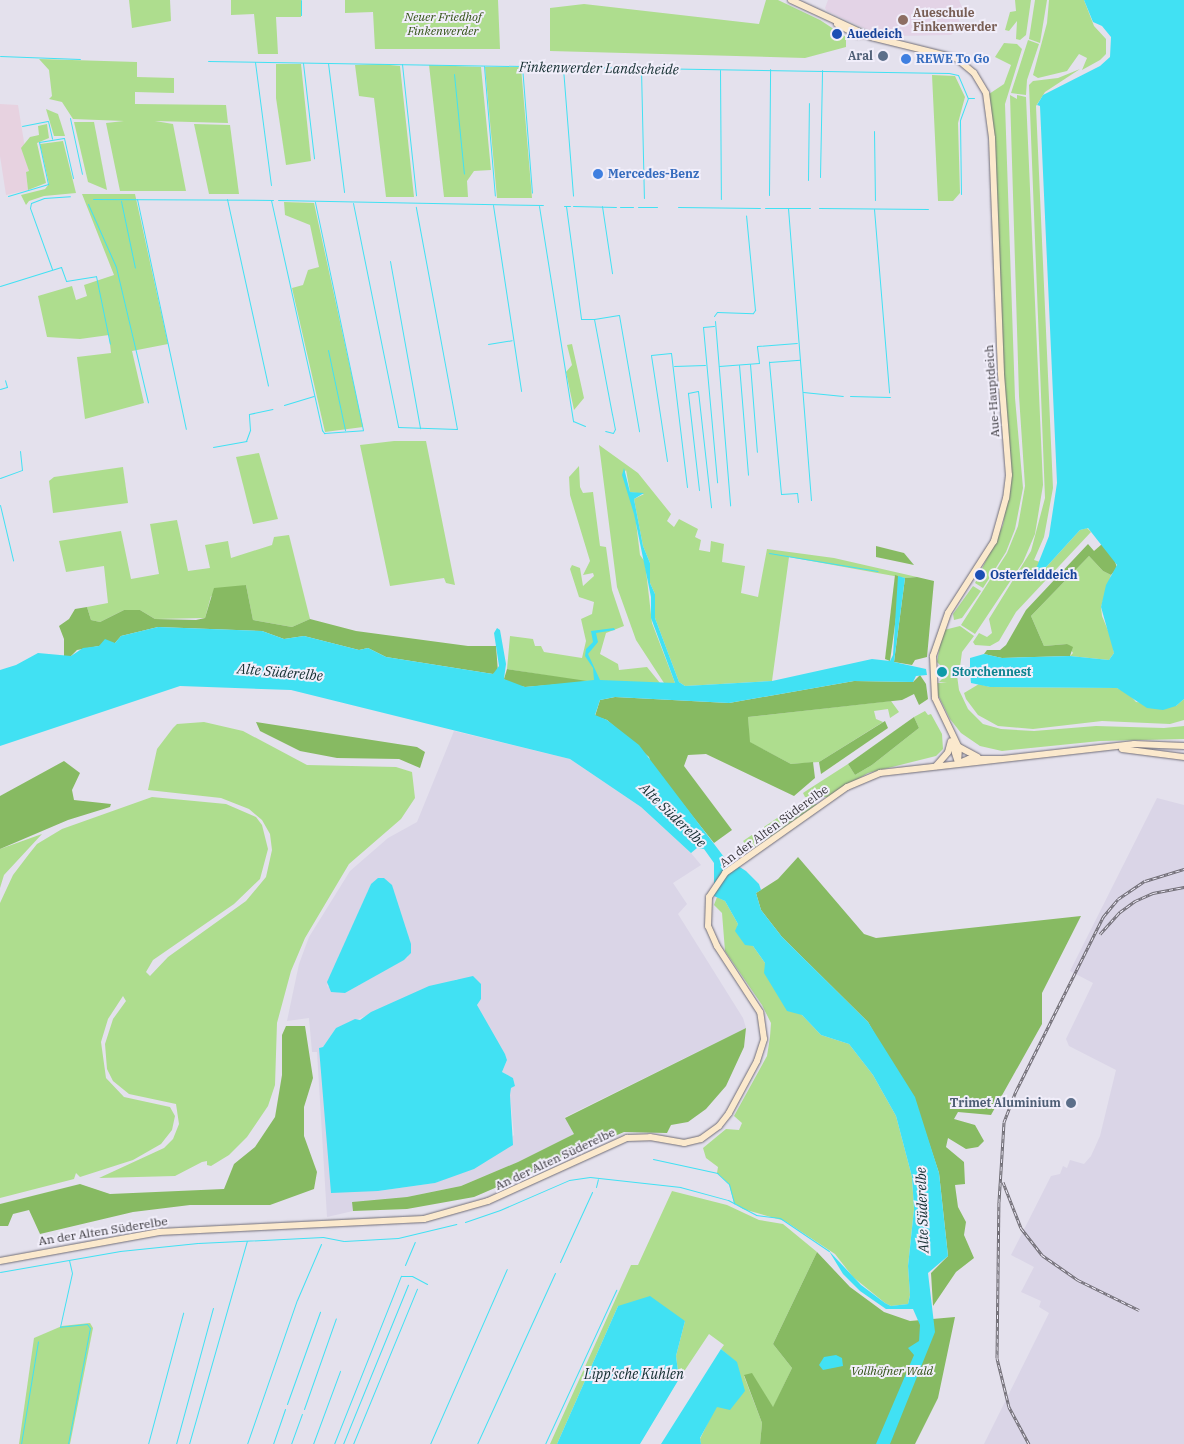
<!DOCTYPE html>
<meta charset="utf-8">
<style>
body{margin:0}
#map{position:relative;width:1184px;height:1444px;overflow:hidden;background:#e4e1ed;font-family:"IBM Plex Serif",serif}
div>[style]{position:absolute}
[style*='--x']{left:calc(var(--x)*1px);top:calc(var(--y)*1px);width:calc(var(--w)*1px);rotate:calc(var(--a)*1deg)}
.commercial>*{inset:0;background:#e7d2e0}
.built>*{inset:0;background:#dad5e7}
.education>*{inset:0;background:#e3d3e6}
.green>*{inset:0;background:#aedd8e}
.forest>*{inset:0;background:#87ba62}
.water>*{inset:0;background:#41e1f3}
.stream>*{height:1px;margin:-0.5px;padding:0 0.5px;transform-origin:0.5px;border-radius:0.5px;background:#41e1f3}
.roads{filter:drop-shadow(0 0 1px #706d77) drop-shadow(0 0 1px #706d77)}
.secondary>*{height:6px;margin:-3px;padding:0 3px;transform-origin:3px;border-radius:3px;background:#fbe9cd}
.rail>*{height:3px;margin-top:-1.5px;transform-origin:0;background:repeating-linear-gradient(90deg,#f1eefa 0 4px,#706d75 0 8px);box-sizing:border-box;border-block:1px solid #706d75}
.dots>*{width:14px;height:14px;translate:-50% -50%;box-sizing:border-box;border:2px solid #f1eefa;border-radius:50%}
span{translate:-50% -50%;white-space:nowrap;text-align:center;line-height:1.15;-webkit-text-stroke:4px #f1eefa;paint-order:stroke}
.education-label{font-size:12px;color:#785e54;font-weight:700}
.left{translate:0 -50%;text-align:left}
.park-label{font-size:12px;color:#315114;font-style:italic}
.transit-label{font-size:12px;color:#164399;font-weight:700}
.service-label{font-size:12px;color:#4e5e75;font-weight:700}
.right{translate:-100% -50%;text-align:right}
.shop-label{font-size:12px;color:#366cbe;font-weight:700}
.street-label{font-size:12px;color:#37353a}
.culture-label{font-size:12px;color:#0d838f;font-weight:700}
.water-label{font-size:14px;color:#142e31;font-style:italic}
</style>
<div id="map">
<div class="commercial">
<i style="clip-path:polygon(0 104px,18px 105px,25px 148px,22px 148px,29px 171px,26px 172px,28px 190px,6px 195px,0 156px)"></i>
</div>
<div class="built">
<i style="clip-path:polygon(evenodd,454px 731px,570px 759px,641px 807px,691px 853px,701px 865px,673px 883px,687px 904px,678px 914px,743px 1018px,746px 1028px,565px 1117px,574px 1134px,518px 1162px,461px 1186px,407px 1197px,353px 1202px,353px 1211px,327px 1217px,317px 1052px,312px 1052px,309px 1018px,287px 1021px,299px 964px,309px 937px,350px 871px,388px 838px,417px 822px,454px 731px,382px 878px,408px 957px,345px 993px,327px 986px,371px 884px,382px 878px,454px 731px,457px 979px,481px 999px,477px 1005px,485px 1023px,505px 1054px,507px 1060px,502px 1072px,513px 1078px,515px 1086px,511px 1088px,510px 1095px,514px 1135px,489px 1160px,435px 1183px,378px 1191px,357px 1190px,319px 1048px,323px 1047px,336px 1028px,457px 979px)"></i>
<i style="clip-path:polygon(1157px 798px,1184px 805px,1184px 1444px,984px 1444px,1049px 1313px,1039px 1307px,1041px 1301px,1021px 1292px,1034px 1267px,1011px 1255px,1051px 1176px,1060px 1174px,1063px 1166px,1067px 1168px,1070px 1160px,1084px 1164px,1091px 1156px,1100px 1136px,1116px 1070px,1069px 1046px,1066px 1039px,1093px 983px,1070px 971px)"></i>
</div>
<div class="education">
<i style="clip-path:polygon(828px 0,959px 0,964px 12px,957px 15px,961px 25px,951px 35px,899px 36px,868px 30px,827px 11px,825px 8px)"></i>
</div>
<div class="green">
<i style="clip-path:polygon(129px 0,170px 0,171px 21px,132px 28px)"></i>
<i style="clip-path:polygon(231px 0,301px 0,301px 17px,276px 17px,278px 54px,258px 54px,254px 14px,231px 15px)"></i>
<i style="clip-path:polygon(345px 0,498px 0,500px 49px,375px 49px,373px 12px,345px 13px)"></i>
<i style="clip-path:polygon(766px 0,778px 0,820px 20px,846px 37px,846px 47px,805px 58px,550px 51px,550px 8px,584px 4px,759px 24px)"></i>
<i style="clip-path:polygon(1015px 0,1031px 0,1026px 35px,1020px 40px,1016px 39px,1017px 21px,1009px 31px,1005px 30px,1010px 12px,1016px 11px)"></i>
<i style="clip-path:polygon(1035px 0,1047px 0,1040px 43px,1029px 39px)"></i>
<i style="clip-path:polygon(1049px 0,1084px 0,1094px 26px,1106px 39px,1106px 54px,1100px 60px,1082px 70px,1087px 58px,1079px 54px,1067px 71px,1038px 78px,1033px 75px,1047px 23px)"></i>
<i style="clip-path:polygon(1028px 40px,1039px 44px,1027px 80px,1026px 95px,1011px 93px)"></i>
<i style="clip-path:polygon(1004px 43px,1017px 44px,1022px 49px,1005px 104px,1015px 398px,1023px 488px,1015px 529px,1006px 552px,983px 588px,975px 583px,1003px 525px,1011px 476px,1004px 394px,995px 147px,989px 94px,1004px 84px,1011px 65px,995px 57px)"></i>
<i style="clip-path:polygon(39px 59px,137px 62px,137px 77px,174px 78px,174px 93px,135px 92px,135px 104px,226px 105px,228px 123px,155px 121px,173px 124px,186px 191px,120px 191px,106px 123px,124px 121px,73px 119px,62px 102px,49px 99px,52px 96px,49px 70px)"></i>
<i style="clip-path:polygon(276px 64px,301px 64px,311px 161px,286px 165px,276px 98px)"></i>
<i style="clip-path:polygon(380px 64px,400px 66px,414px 197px,386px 197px,374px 98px,359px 96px,355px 65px)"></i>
<i style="clip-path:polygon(429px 65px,481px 67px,491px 170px,474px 171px,467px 181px,468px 197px,444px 197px)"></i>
<i style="clip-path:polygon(485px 67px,521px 67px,532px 198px,497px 198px)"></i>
<i style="clip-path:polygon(1080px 69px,1045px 92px,1036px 106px,1053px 488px,1044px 537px,1034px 560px,1040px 562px,1034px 574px,1038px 576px,1080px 530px,1087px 528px,1091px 532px,1016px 612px,999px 641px,990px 646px,975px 645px,973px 642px,979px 633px,987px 637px,992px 633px,989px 619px,1031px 551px,1045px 498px,1029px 85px,1033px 81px,1058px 78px)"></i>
<i style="clip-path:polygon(932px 75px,955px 76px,965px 97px,958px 123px,960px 193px,953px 201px,938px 201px)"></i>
<i style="clip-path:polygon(1010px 95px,1017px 99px,1017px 95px,1026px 97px,1043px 485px,1035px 534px,1023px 562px,975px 634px,961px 625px,1007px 553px,1018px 526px,1025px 486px,1019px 396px)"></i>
<i style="clip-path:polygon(46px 109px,58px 114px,65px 136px,54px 136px)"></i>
<i style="clip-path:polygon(74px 122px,94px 122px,107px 190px,88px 182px)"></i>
<i style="clip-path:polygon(47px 124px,49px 138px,37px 143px,46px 183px,28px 190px,26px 172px,29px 171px,21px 148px,30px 137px,39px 135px,38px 126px)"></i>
<i style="clip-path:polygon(194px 124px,230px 125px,239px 194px,209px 194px)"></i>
<i style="clip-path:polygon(63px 141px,76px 193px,44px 196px,29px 201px,26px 205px,21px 195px,45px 189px,49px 184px,40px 144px)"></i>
<i style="clip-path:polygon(82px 194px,135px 194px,168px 344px,132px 351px,144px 403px,85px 419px,77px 357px,111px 353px,109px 335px,80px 339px,47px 337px,38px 296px,72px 286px,76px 300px,87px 296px,84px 285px,114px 275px)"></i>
<i style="clip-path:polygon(284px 202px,314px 203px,363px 427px,325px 432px,292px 288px,303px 285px,308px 270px,319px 267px,310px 225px,285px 215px)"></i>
<i style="clip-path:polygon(572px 344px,584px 398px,574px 410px,566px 372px,572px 365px,567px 345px)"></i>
<i style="clip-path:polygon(394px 441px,426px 441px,455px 585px,446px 583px,444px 578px,390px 586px,360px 445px)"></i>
<i style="clip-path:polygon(599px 445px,638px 473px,671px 514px,667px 521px,674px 527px,679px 519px,698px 529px,695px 537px,701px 540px,699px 550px,710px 552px,711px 541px,724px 544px,722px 562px,745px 566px,741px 593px,758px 597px,767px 549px,834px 558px,917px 577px,905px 578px,789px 557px,772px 681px,685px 686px,679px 682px,655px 618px,655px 594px,650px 583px,650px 563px,643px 546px,634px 499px,644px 494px,630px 492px,626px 470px,623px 475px,635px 514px,640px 555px,645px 562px,652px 623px,675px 683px,664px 683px,636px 640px,617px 587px)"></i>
<i style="clip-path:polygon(259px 453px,278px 519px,253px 524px,236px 457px)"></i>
<i style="clip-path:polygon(579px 466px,580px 487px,583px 493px,593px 492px,600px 546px,606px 547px,612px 590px,624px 626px,606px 633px,600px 654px,618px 664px,619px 670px,647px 667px,660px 683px,587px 682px,507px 669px,510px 636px,533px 639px,535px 646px,541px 646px,544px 652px,582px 658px,586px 641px,581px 619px,592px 614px,594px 602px,579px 597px,570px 569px,572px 565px,580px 568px,583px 586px,594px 576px,593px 573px,583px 575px,590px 561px,570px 495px,569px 477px)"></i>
<i style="clip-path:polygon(123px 467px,128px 503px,53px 513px,49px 481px,54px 477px)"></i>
<i style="clip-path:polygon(177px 520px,188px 571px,210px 568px,205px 545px,228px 541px,231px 558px,272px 545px,274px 537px,289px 535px,310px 619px,292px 627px,253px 620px,246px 585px,211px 596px,205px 618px,155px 619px,140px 610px,124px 610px,100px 622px,91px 620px,87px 607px,108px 603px,104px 566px,66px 572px,59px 541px,121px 531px,131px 579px,159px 574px,150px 524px)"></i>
<i style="clip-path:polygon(1089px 556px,1103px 571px,1111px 575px,1101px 607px,1102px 616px,1112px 640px,1114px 653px,1109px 660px,1070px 656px,1073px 653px,1067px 644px,1044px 646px,1031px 616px)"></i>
<i style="clip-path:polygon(973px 586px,981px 591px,962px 618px,954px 620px,953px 614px)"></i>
<i style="clip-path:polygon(960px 626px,974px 636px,962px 652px,960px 667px,956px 668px,959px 690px,968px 709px,983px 724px,1001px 729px,1034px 731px,1096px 726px,1164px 728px,1184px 726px,1184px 739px,1100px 741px,1002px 751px,980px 746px,961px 733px,950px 719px,937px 693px,937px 683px,947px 683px,939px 682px,943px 678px,943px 668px,937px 662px,941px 639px,944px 630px)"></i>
<i style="clip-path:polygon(979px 684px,990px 687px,1117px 688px,1128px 693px,1136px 702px,1176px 706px,1184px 699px,1184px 720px,1170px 724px,1102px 721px,1033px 729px,998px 726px,978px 715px,966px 699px,964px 693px)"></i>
<i style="clip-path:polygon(891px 701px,899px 712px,890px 718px,888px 709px,874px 711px,876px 719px,883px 722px,819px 762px,791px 764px,749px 742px,748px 717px)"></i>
<i style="clip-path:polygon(925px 711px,928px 715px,931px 714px,942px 734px,943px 749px,936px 756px,868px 773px,828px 797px,805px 797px,803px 793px,809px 789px,848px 764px,855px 775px,872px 765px,919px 728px,914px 717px)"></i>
<i style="clip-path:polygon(204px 722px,243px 731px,307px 765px,396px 767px,412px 772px,415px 798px,401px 819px,349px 864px,305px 938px,291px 971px,277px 1023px,275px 1085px,268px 1106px,247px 1137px,229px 1155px,211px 1166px,207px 1165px,207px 1161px,202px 1162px,175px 1176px,99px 1178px,164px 1148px,173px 1139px,179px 1124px,176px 1104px,129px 1094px,113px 1081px,107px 1069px,105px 1044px,113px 1019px,126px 1001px,123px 996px,108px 1019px,101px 1042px,106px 1078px,124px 1097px,170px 1107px,175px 1116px,172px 1130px,161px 1144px,133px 1160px,80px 1177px,76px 1173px,74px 1179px,0 1198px,0 903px,13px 875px,29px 854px,37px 844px,62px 829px,152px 797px,226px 804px,256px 817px,262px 825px,268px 849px,260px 879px,234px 904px,153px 960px,146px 972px,150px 976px,168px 957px,246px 901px,266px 877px,272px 850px,270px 834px,262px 820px,249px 809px,221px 798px,148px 790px,157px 749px,173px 728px,177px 724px)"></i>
<i style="clip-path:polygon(798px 804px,818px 804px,751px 850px,743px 841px)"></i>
<i style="clip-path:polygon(42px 834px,4px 875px,0 888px,0 849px)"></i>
<i style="clip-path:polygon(717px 897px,725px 901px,738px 924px,736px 931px,753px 946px,802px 1015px,821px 1035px,849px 1044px,873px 1075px,896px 1116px,912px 1177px,914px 1209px,908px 1266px,910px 1295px,908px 1304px,891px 1306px,885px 1303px,853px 1277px,835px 1254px,785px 1221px,743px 1209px,734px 1203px,729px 1184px,717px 1173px,718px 1167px,706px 1158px,703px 1148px,726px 1129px,739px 1130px,742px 1123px,734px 1116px,767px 1056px,770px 1037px,771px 1023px,762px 1005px,725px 951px,722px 913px,714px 905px)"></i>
<i style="clip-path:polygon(672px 1191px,727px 1205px,759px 1220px,783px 1224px,817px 1252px,773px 1344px,792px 1368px,773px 1408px,752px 1374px,744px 1376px,762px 1423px,760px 1444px,701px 1444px,700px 1439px,737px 1363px,721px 1349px,724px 1345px,709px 1334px,679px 1379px,676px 1356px,685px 1321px,618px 1306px,557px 1444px,550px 1444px,631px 1265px,638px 1265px)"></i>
<i style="clip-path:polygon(90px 1323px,93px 1328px,70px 1444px,19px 1444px,34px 1338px,62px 1326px)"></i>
</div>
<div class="forest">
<i style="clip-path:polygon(1088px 544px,1094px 551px,1102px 544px,1114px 558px,1117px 568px,1111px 575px,1103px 571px,1089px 556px,1031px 616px,1044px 646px,1067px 644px,1073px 647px,1070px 656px,1002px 658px,984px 654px,987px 650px,1000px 650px,1006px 645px,1026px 610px)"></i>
<i style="clip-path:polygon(876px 546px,904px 553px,914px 565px,876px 557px)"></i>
<i style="clip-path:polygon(895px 575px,898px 576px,898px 603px,890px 661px,885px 659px)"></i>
<i style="clip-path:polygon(917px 577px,934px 581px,927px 657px,915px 660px,912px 665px,894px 662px,905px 578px)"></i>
<i style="clip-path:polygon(246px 585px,253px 620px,292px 627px,310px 619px,356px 631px,468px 646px,496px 646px,498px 672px,493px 674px,386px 657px,368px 648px,359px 650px,304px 636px,284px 639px,262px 631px,158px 627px,121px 636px,115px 643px,77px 650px,71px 656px,64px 656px,64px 639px,59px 626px,69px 619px,75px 609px,87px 607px,91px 620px,100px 622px,124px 610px,140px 610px,155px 619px,196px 620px,205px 618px,214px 588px)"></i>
<i style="clip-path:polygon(507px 669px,587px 681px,587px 682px,525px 687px,507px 683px,504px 679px)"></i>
<i style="clip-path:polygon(920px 675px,926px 684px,928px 699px,919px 705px,914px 694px,902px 700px,748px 717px,750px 742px,791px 764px,813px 762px,815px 778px,794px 796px,706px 754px,688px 755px,684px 766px,732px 830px,714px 843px,651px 764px,649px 757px,607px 720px,595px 716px,600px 700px,615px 697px,729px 703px,854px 681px,913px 682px)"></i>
<i style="clip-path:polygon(914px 717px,919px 728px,872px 765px,855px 775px,848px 764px)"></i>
<i style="clip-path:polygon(885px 721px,888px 728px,821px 774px,819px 762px)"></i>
<i style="clip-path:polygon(256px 722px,417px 747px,425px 752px,420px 768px,399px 759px,337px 758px,300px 751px,260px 731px)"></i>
<i style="clip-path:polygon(64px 761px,80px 773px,72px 790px,74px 800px,111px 804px,110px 807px,68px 820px,0 849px,0 796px)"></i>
<i style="clip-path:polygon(798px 857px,864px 934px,876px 938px,1081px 916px,1042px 993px,1042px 1024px,991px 1115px,958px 1112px,954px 1119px,975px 1125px,984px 1141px,978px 1147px,966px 1149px,948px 1138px,946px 1147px,964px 1162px,965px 1184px,955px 1185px,958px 1207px,966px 1222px,964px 1235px,974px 1258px,956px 1272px,933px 1306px,931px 1273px,948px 1256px,939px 1173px,920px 1116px,868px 1022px,782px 937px,761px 910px,756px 893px,778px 879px)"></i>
<i style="clip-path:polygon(286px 1026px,305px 1026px,313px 1078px,304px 1107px,304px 1136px,317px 1172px,314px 1189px,270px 1205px,190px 1205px,133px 1212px,40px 1234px,29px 1210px,13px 1214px,8px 1226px,0 1226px,0 1204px,80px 1184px,110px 1194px,224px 1189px,234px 1164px,255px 1147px,275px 1117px,282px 1075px,282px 1035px)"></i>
<i style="clip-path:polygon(746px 1028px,744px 1047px,726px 1086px,706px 1109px,688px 1122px,671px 1125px,667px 1133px,624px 1132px,474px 1197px,407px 1209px,353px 1211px,352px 1202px,407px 1197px,461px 1186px,518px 1162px,574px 1134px,565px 1118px)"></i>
<i style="clip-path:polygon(817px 1252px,850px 1287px,884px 1312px,910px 1321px,955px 1317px,938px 1398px,915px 1444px,760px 1444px,762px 1423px,744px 1375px,752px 1373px,773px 1407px,792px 1368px,773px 1344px)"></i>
</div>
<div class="water">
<i style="clip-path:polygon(1084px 0,1184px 0,1184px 699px,1176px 706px,1163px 710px,1147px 708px,1117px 688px,990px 687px,971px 683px,970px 673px,956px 674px,956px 668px,970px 667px,970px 658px,984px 654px,1002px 658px,1070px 656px,1109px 660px,1114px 653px,1101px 607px,1106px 585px,1117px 565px,1088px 528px,1080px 530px,1038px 576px,1034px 574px,1049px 536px,1057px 483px,1040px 106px,1037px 105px,1043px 95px,1100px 66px,1110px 57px,1111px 37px,1102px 26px,1093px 22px)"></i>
<i style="clip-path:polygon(624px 468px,630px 492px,644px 493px,634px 499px,643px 546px,650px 563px,650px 583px,655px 594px,655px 618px,679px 682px,685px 686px,772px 681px,872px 659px,890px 661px,893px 655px,898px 576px,905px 578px,894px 662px,926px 669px,927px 675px,916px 676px,913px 682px,854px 681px,729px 703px,615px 697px,600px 700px,595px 715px,607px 720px,639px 745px,724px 857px,746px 871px,759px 884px,761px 890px,756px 893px,761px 910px,782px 937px,868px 1022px,915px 1097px,939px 1173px,948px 1256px,928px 1273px,935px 1332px,890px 1444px,876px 1444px,914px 1355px,908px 1348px,919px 1341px,920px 1325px,913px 1309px,886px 1309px,860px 1291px,843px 1274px,829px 1251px,861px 1285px,885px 1303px,891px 1306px,908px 1304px,910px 1295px,908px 1266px,914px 1209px,912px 1177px,896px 1116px,873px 1075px,849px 1044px,821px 1035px,802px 1015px,787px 1011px,764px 973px,765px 963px,753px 946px,745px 945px,735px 931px,738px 924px,725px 901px,714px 896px,714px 863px,704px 849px,697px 848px,691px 853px,641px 807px,570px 759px,291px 690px,180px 686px,0 746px,0 670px,16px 665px,38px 653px,71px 656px,83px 648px,99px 646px,105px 639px,115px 643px,121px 636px,158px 627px,262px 631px,284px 639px,304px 636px,359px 650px,368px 648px,386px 657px,493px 674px,499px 666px,494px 633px,497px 628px,500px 630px,506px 664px,504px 679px,525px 687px,594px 680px,593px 668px,585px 656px,586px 649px,593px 642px,591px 631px,614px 628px,615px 630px,596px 633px,598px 642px,588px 654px,600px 680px,675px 683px,651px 618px,651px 597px,634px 514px,622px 475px)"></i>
<i style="clip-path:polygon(378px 878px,384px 878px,392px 885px,411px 944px,411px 953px,404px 960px,345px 993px,331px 992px,327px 982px,371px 884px)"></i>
<i style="clip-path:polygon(473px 976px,481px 984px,481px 999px,477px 1005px,505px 1054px,507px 1060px,502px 1072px,513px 1078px,515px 1086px,511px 1088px,510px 1095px,513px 1145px,474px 1169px,435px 1183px,378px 1191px,331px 1193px,319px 1048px,323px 1047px,336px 1028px,355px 1019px,360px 1020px,371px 1012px,429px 986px)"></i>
<i style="clip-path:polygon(650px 1296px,685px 1321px,676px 1356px,679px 1379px,640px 1444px,557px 1444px,618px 1306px)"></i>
<i style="clip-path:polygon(721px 1349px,737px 1362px,745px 1391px,730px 1410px,717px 1407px,700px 1438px,701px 1444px,661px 1444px)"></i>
<i style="clip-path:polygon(836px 1355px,842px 1358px,843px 1366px,823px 1370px,819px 1365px,824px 1357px)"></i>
</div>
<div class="stream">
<i style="--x:301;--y:0;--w:15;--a:90"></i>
<i style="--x:0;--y:56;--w:80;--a:2.1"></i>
<i style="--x:208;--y:61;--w:741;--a:0.93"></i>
<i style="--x:949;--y:73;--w:9;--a:13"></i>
<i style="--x:958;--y:75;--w:25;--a:67"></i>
<i style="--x:968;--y:98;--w:6;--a:0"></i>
<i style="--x:255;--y:62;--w:124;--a:82.6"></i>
<i style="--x:303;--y:63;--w:96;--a:83.4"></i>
<i style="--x:328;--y:63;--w:130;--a:82.9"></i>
<i style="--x:402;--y:64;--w:132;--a:83.9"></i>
<i style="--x:484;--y:66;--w:130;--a:85.2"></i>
<i style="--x:522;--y:66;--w:127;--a:85.5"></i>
<i style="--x:563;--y:68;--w:128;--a:85.5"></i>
<i style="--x:641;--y:69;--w:129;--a:88.7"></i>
<i style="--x:720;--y:70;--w:129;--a:89.6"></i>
<i style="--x:454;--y:74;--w:100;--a:84.3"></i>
<i style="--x:70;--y:118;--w:57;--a:77.9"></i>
<i style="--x:22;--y:126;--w:26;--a:-11"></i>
<i style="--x:48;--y:121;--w:18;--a:77"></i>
<i style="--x:874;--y:131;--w:69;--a:89.2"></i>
<i style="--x:820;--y:177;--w:107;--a:-88.9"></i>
<i style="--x:808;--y:180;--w:77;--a:-89.3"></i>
<i style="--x:961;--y:194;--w:74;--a:-90.8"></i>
<i style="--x:960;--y:120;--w:23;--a:-70"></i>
<i style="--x:769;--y:195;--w:126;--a:-89.5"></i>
<i style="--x:8;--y:196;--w:42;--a:-16.7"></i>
<i style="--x:48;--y:184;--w:43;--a:-102.1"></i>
<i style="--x:39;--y:142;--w:25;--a:-9"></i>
<i style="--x:64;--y:138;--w:41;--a:77.3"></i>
<i style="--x:93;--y:199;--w:180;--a:0.3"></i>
<i style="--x:137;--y:199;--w:235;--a:78"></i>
<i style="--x:227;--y:199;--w:191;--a:77.6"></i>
<i style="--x:271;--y:200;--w:236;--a:77.5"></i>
<i style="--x:322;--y:430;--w:4;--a:56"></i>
<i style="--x:324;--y:433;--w:39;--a:-4"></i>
<i style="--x:363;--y:430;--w:233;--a:-101.9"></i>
<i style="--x:278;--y:200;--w:265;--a:1.1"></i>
<i style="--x:121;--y:201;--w:68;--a:78.2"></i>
<i style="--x:353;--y:203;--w:228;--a:78.6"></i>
<i style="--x:398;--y:427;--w:59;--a:1.9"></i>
<i style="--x:457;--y:429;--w:226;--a:-100.5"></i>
<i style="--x:88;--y:204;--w:69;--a:66"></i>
<i style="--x:116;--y:267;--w:139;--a:76.7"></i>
<i style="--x:493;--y:205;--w:188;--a:81.4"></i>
<i style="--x:539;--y:206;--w:218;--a:81"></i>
<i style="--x:573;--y:421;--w:13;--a:23"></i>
<i style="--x:564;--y:206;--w:6;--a:0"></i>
<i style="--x:566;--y:206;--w:114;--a:82.4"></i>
<i style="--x:581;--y:319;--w:13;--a:0"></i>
<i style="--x:594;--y:319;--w:97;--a:79.3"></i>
<i style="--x:612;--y:414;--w:15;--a:79"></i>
<i style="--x:615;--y:429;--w:4;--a:117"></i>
<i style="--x:613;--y:433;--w:8;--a:-166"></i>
<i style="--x:573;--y:206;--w:43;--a:1.3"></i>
<i style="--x:602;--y:206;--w:68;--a:81.5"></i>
<i style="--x:620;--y:207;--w:13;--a:0"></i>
<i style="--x:638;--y:207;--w:19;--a:0"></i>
<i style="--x:678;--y:207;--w:82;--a:0.7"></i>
<i style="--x:765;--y:208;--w:45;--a:0"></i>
<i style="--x:788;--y:208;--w:293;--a:85.5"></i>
<i style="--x:819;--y:208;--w:109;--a:0.5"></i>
<i style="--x:874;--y:209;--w:184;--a:85.3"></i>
<i style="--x:390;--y:261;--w:170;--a:79.8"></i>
<i style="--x:52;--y:269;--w:65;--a:-109.8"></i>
<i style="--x:30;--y:208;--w:5;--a:-79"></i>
<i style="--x:31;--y:203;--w:14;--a:-21"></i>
<i style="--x:44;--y:198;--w:26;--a:-4"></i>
<i style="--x:0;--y:286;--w:64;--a:-17.3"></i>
<i style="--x:61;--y:267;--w:15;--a:70"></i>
<i style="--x:66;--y:281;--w:30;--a:-9"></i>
<i style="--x:96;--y:276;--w:69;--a:78.4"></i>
<i style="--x:714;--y:316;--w:5;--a:-53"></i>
<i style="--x:717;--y:312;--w:36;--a:2"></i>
<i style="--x:753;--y:313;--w:4;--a:-56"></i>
<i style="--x:755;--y:310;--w:95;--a:-95.4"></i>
<i style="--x:594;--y:319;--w:25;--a:-9"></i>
<i style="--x:619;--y:315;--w:118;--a:80.2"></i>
<i style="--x:715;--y:321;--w:185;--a:85.3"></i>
<i style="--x:714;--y:326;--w:11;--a:175"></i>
<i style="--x:703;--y:327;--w:156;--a:84.8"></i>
<i style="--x:488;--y:344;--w:24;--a:-9"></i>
<i style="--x:328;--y:350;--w:82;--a:78"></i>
<i style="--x:750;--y:364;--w:88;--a:85.5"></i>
<i style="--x:739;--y:365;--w:110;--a:85.3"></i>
<i style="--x:674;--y:366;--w:31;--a:-2"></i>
<i style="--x:719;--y:366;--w:40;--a:-4.3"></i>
<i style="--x:759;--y:363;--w:17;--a:-97"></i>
<i style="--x:757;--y:346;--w:40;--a:-4.3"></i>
<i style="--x:0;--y:389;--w:7;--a:-16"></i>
<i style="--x:7;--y:387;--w:7;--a:-106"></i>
<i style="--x:803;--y:392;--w:40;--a:5.7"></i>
<i style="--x:850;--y:396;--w:40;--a:1.4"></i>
<i style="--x:284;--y:405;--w:31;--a:-17"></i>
<i style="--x:213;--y:447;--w:34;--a:-10"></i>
<i style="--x:246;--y:441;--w:12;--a:-70"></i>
<i style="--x:250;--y:430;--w:16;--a:-94"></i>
<i style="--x:249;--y:414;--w:24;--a:-12"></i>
<i style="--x:667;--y:461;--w:107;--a:-98.6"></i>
<i style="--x:651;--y:355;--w:20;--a:-6"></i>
<i style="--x:671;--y:353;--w:135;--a:83.2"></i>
<i style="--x:0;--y:478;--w:23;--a:-20"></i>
<i style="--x:22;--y:470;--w:19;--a:-96"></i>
<i style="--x:699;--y:490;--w:98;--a:-96.5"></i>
<i style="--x:688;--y:393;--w:10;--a:-11"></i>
<i style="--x:698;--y:391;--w:117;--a:83.6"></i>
<i style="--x:798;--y:502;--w:9;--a:-96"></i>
<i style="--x:797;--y:493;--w:16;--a:176"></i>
<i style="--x:781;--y:494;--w:133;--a:-95.2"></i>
<i style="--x:769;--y:362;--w:31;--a:-4"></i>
<i style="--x:0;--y:505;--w:57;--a:76.7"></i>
<i style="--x:769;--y:553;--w:110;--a:9.4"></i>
<i style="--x:653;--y:1159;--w:66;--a:12.3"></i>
<i style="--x:717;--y:1173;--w:16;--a:43"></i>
<i style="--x:729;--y:1184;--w:20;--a:75"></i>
<i style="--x:596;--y:1187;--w:8;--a:-76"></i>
<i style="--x:465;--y:1222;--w:37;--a:-19"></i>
<i style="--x:500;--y:1210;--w:75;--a:-23.5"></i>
<i style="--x:569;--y:1180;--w:21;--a:-8"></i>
<i style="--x:590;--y:1177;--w:91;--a:6.3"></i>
<i style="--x:680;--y:1187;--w:50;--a:15.2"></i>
<i style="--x:728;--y:1200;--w:32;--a:28"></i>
<i style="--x:756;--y:1215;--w:24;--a:7"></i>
<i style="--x:780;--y:1218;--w:59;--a:34"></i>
<i style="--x:560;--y:1262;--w:77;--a:-65.4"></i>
<i style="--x:405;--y:1265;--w:25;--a:-67"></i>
<i style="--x:0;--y:1272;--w:122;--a:-9.9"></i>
<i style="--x:120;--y:1251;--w:78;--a:-5.9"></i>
<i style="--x:198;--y:1243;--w:125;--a:-2.7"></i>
<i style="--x:323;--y:1237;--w:21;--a:11"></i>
<i style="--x:344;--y:1241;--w:54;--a:-3.2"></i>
<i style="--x:398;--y:1238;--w:60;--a:-13.6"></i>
<i style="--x:287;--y:1404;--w:98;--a:-70.3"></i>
<i style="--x:304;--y:1409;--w:96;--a:-70.6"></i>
<i style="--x:21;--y:1444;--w:104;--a:-80.6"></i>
<i style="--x:68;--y:1444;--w:118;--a:-79.3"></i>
<i style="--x:90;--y:1328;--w:5;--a:-127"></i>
<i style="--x:87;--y:1324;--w:27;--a:174"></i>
<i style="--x:60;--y:1327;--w:55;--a:-77.5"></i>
<i style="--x:72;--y:1273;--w:13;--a:-103"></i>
<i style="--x:148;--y:1444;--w:136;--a:-75"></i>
<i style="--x:176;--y:1444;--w:141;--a:-74.8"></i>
<i style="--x:189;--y:1444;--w:211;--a:-74.1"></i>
<i style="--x:247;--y:1444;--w:152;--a:-70.9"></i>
<i style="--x:297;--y:1300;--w:61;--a:-66.8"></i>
<i style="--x:273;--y:1444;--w:37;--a:-71"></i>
<i style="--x:291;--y:1444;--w:32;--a:-70"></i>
<i style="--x:313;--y:1444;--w:78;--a:-69.7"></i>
<i style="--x:334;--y:1444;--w:181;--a:-68.3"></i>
<i style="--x:401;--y:1276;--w:11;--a:0"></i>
<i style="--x:412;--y:1276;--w:17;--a:28"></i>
<i style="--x:343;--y:1444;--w:172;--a:-67.8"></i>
<i style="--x:353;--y:1444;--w:168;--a:-67.6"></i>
<i style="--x:430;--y:1444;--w:191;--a:-66.3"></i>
<i style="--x:477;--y:1444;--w:188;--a:-65.5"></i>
<i style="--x:545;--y:1444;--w:170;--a:-65.2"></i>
</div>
<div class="roads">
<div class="secondary">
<i style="--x:791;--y:0;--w:88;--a:24.8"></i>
<i style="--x:871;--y:37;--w:88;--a:13.9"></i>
<i style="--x:956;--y:58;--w:23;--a:40"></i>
<i style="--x:974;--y:73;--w:23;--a:59"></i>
<i style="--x:986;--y:93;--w:45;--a:82.4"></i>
<i style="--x:992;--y:138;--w:236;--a:87.8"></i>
<i style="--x:1001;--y:374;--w:101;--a:85.5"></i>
<i style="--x:1009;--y:475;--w:23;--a:97"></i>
<i style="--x:1006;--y:498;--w:45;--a:105.6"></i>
<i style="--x:994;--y:541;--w:85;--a:122.6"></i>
<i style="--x:948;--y:613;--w:46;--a:109.2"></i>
<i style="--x:933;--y:656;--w:42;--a:87.3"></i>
<i style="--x:935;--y:698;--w:55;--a:64.4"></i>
<i style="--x:959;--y:748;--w:15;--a:94"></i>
<i style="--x:837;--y:24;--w:24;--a:28"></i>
<i style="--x:858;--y:35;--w:9;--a:0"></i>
<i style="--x:952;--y:744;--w:20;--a:72"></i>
<i style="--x:959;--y:747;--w:21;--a:28"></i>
<i style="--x:1122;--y:749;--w:63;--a:7.4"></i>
<i style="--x:959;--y:763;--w:11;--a:-22"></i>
<i style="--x:969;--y:759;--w:32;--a:0"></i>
<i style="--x:936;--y:766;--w:18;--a:-49"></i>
<i style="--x:948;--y:752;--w:11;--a:-75"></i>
<i style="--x:0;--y:1261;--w:162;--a:-10.3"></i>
<i style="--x:159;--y:1232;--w:265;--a:-2.8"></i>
<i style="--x:424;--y:1219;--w:66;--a:-15.7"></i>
<i style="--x:488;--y:1201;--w:153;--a:-24.4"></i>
<i style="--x:627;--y:1138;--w:23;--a:-2"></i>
<i style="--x:650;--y:1137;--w:35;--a:10"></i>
<i style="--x:684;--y:1143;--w:17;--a:-13"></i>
<i style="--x:701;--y:1139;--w:22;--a:-36"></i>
<i style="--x:719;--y:1126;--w:16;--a:-52"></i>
<i style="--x:729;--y:1113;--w:59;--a:-61.7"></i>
<i style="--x:757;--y:1061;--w:23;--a:-72"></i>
<i style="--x:764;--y:1039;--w:27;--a:-98"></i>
<i style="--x:760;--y:1012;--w:79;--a:-123.1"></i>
<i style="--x:717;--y:946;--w:22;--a:-114"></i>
<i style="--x:708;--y:926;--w:29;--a:-88"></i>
<i style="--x:709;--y:897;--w:29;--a:-56"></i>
<i style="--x:725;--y:873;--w:149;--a:-35.2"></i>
<i style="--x:847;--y:787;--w:36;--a:-23"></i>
<i style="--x:880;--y:773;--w:256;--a:-6.5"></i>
<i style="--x:1134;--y:744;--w:50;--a:2.3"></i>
</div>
</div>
<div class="rail">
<i style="--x:1100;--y:934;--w:30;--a:-48"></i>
<i style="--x:1120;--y:912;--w:19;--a:-36"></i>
<i style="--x:1135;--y:901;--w:20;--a:-24"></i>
<i style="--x:1153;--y:893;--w:32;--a:-11"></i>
<i style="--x:1003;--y:1182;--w:49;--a:68.6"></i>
<i style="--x:1021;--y:1228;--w:34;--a:52"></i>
<i style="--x:1042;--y:1255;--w:44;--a:34.8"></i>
<i style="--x:1078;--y:1280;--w:68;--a:26.2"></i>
<i style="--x:1029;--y:1444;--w:42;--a:-118.4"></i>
<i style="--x:1009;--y:1407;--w:50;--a:-103.8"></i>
<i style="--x:997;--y:1358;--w:156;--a:-89.3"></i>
<i style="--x:999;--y:1202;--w:80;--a:-86.4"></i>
<i style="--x:1004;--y:1122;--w:33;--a:-69"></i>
<i style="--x:1016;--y:1091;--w:195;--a:-63.4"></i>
<i style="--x:1103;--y:917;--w:23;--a:-50"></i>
<i style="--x:1118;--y:899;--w:32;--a:-34"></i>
<i style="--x:1145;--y:881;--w:41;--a:-17.1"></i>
</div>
<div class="dots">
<i style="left:903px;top:20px;background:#8d6e63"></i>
<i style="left:837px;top:34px;background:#1a4fb4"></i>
<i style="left:883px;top:56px;background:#5c6f8a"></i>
<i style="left:906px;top:59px;background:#3f7fe0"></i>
<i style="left:598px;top:174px;background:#3f7fe0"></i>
<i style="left:980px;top:575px;background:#1a4fb4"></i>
<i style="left:942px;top:672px;background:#0f9aa8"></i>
<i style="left:1071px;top:1103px;background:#5c6f8a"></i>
</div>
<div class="education-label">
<span class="left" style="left:913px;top:20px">Aueschule<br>Finkenwerder</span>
</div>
<div class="park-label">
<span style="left:443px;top:24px">Neuer Friedhof<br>Finkenwerder</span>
<span style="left:892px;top:1371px">Vollhöfner Wald</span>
</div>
<div class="transit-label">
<span class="left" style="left:847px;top:34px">Auedeich</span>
<span class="left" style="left:990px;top:575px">Osterfelddeich</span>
</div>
<div class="service-label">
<span class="right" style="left:873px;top:56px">Aral</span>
<span class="right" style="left:1061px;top:1103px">Trimet Aluminium</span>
</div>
<div class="shop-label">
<span class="left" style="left:916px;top:59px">REWE To Go</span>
<span class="left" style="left:608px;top:174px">Mercedes-Benz</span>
</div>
<div class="street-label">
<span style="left:992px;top:391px;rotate:-94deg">Aue-Hauptdeich</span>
<span style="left:774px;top:826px;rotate:-36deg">An der Alten Süderelbe</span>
<span style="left:555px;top:1159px;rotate:-25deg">An der Alten Süderelbe</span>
<span style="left:103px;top:1231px;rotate:-9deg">An der Alten Süderelbe</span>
</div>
<div class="culture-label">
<span class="left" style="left:952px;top:672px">Storchennest</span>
</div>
<div class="water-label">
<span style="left:599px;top:68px;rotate:1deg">Finkenwerder Landscheide</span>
<span style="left:280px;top:672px;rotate:5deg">Alte Süderelbe</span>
<span style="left:673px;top:815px;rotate:44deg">Alte Süderelbe</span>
<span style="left:922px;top:1210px;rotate:-92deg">Alte Süderelbe</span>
<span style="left:634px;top:1374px">Lipp'sche Kuhlen</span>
</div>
</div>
